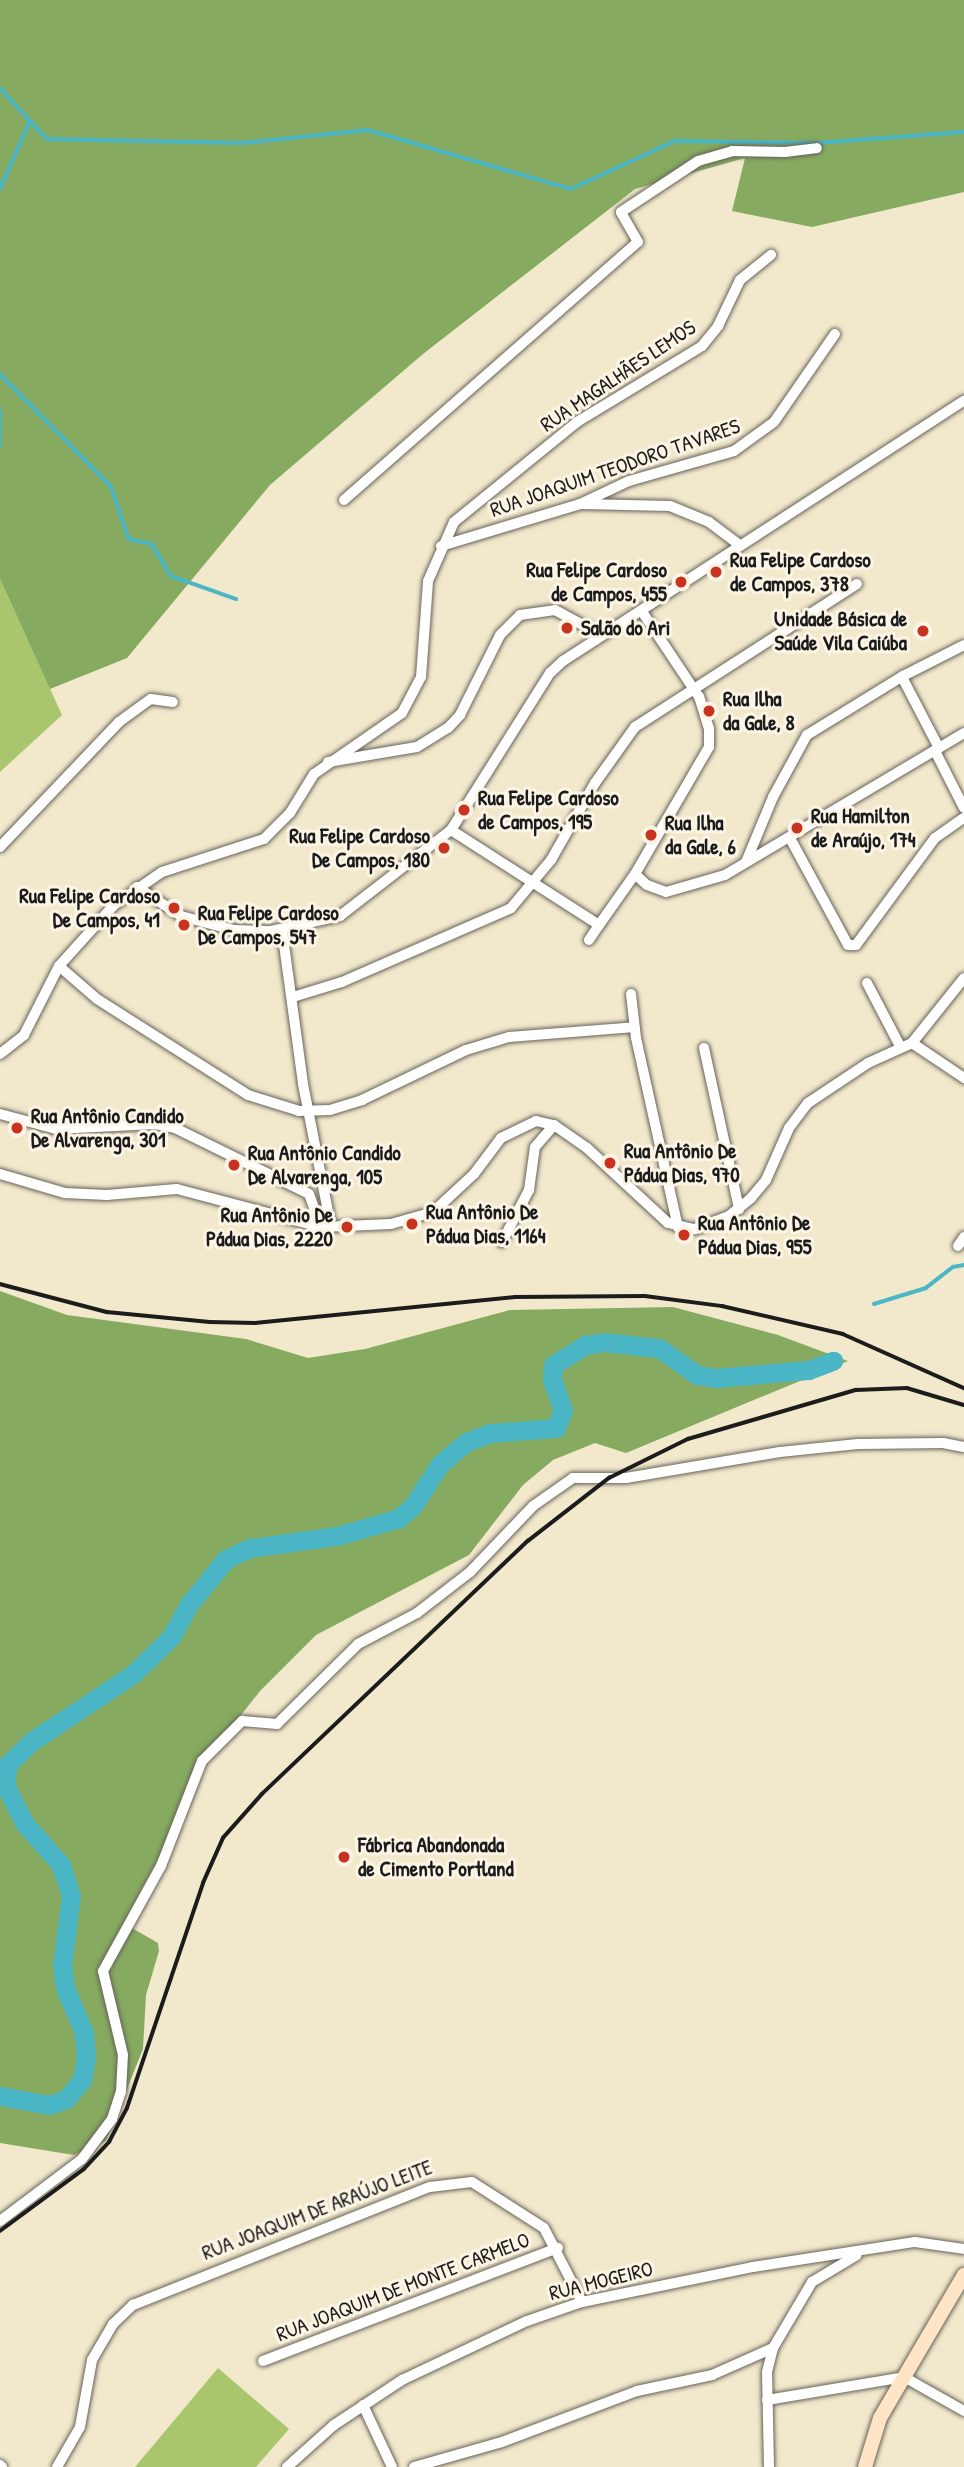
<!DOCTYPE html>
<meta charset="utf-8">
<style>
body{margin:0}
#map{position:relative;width:964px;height:2467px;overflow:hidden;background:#f2e8cc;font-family:"Patrick Hand",sans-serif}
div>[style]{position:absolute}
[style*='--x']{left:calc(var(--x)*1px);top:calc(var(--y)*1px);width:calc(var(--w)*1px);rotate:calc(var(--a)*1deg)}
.green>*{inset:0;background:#a9c66d}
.forest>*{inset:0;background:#86ab60}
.stream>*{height:3.5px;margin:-1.75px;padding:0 1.75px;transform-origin:1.75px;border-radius:1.75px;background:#4ab6c6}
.river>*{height:19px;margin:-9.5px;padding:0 9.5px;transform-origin:9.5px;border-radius:9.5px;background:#4ab6c6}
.roads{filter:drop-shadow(0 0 2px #67635a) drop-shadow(0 0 2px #67635a)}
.street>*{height:10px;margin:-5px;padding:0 5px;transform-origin:5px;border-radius:5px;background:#fff}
.secondary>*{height:14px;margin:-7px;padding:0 7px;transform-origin:7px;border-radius:7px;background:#ffe4c6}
.rail>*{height:3.5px;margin:-1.75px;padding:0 1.75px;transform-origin:1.75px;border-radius:1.75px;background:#1c1c1c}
.dots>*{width:19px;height:19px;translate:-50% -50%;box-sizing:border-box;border:4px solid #fcf5e5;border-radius:50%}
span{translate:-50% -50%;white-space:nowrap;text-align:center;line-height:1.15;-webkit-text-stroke:6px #fcf5e5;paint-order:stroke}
.street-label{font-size:21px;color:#1c1c1c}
.poi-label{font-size:21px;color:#1c1c1c;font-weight:700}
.left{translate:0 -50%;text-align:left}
.right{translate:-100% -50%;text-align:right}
</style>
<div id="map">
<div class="green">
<i style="clip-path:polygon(0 579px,62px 715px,0 772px)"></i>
<i style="clip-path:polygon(218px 2368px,289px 2429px,256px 2467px,135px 2467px)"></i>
</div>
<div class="forest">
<i style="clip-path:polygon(0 0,964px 0,964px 192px,812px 227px,732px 211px,745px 158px,635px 189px,423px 354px,270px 485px,127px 658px,50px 689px,0 579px)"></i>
<i style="clip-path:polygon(0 1291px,67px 1315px,246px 1339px,308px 1358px,365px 1349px,510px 1310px,673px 1307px,778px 1335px,848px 1361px,626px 1453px,595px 1443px,553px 1460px,523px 1485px,469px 1555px,316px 1635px,260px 1691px,188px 1783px,161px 1853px,128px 1915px,132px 1928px,158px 1943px,159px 1951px,146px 1995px,143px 2049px,106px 2141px,74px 2155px,0 2143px)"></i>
</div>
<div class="stream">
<i style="--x:0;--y:88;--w:69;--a:47.3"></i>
<i style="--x:47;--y:139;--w:194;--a:1.2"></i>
<i style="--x:241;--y:143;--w:128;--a:-5.8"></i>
<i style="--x:368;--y:130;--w:211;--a:16.2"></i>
<i style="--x:571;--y:189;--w:115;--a:-24.8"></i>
<i style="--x:675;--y:141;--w:142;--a:0.8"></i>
<i style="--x:817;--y:143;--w:147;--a:-4.3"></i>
<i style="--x:0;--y:189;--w:74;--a:-66.2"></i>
<i style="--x:0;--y:374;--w:158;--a:45.3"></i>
<i style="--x:111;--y:486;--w:56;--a:71.2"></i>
<i style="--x:129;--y:539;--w:24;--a:12"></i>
<i style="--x:152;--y:544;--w:37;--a:59"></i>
<i style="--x:171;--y:576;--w:69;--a:19.5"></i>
<i style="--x:0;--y:409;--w:37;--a:90"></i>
<i style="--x:874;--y:1304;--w:54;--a:-17.1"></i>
<i style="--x:926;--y:1288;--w:34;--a:-38"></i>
<i style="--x:953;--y:1267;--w:11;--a:-10"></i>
</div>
<div class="river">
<i style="--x:0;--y:2096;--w:50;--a:10.4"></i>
<i style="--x:49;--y:2105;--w:18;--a:-19"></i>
<i style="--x:66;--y:2099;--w:25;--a:-50"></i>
<i style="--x:82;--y:2080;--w:23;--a:-80"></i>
<i style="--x:86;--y:2057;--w:24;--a:-95"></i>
<i style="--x:84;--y:2033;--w:49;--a:-112.9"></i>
<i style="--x:65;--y:1988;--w:23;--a:-97"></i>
<i style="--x:62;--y:1965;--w:70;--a:-82.6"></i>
<i style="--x:71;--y:1896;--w:33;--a:-108"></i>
<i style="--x:61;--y:1865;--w:55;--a:-131.3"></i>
<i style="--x:25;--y:1824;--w:44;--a:-117.1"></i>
<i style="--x:5;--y:1785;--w:21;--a:-82"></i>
<i style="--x:8;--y:1764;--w:33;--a:-44"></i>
<i style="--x:32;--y:1741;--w:121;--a:-33.6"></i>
<i style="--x:133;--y:1674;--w:53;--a:-44.2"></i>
<i style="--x:171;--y:1637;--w:39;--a:-61"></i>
<i style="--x:190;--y:1603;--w:57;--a:-50.7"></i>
<i style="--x:226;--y:1559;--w:26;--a:-25"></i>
<i style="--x:250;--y:1548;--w:88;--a:-7.9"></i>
<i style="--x:337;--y:1536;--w:65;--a:-16.2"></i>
<i style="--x:399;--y:1518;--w:18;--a:-41"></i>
<i style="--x:413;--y:1506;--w:50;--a:-57.3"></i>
<i style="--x:440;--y:1464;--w:34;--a:-40"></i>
<i style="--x:466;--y:1442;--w:27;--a:-20"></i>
<i style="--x:491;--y:1433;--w:65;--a:-4.4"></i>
<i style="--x:556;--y:1428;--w:19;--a:-69"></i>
<i style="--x:563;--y:1410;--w:33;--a:-110"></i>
<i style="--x:552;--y:1379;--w:14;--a:-86"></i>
<i style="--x:553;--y:1365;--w:38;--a:-32"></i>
<i style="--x:585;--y:1345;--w:19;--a:-9"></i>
<i style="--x:604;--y:1342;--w:55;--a:6.2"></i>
<i style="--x:659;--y:1348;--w:47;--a:35.4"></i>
<i style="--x:697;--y:1375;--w:18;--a:9"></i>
<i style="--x:715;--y:1378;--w:94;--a:-4.9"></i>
<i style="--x:809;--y:1370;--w:26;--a:-21"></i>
</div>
<div class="roads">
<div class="street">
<i style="--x:344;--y:500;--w:391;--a:-41.3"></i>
<i style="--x:638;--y:242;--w:34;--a:-120"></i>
<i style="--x:621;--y:212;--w:92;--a:-33.5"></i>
<i style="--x:698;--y:161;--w:35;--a:-16"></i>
<i style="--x:732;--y:151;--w:53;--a:1.1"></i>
<i style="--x:785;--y:152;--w:32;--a:-7"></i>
<i style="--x:583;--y:504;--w:87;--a:1.3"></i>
<i style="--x:670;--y:506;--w:42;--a:22.3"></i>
<i style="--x:709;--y:522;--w:39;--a:37"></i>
<i style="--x:441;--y:546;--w:145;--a:-16.8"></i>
<i style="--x:580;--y:504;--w:54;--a:-25.1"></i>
<i style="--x:629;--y:481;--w:109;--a:-15.9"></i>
<i style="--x:734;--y:451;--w:49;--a:-35.9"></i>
<i style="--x:774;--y:422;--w:107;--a:-55.3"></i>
<i style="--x:902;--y:677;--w:80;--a:62.5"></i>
<i style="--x:935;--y:751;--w:64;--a:63"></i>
<i style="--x:328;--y:762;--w:90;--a:-9.6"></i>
<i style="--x:417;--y:747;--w:36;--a:-32"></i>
<i style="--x:448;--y:728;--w:18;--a:-47"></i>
<i style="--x:460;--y:715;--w:89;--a:-63.4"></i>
<i style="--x:500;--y:635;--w:28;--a:-45"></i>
<i style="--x:520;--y:615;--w:35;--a:-8"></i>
<i style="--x:555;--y:610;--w:50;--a:28.6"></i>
<i style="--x:451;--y:830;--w:176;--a:32.7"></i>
<i style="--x:599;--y:925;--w:18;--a:124"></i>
<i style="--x:791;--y:840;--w:119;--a:61.5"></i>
<i style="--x:848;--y:945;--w:8;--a:0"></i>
<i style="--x:856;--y:945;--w:133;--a:-53.6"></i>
<i style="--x:935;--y:838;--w:35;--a:-35"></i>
<i style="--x:0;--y:847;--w:173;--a:-46.4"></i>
<i style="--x:119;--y:722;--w:39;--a:-36"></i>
<i style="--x:151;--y:699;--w:22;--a:8"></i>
<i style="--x:746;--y:862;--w:70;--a:-67.4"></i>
<i style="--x:773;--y:797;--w:71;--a:-61.3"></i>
<i style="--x:807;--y:735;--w:113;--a:-31.6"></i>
<i style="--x:903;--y:676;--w:68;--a:-26.9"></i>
<i style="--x:635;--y:874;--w:16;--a:43"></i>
<i style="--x:647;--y:885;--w:20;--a:20"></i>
<i style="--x:666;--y:892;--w:61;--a:-16.1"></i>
<i style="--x:725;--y:875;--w:278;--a:-30.7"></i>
<i style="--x:137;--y:887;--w:53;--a:33.4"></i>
<i style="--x:181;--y:916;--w:55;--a:14.8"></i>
<i style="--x:234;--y:930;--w:37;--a:2"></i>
<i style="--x:271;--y:931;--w:71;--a:-12.3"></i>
<i style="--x:340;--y:916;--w:140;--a:-37.8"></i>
<i style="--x:451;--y:830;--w:186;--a:-57.8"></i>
<i style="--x:550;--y:673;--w:18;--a:-43"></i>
<i style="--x:563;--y:661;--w:478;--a:-33"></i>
<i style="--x:599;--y:925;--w:62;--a:-54.8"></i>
<i style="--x:635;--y:874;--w:147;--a:-59.8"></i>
<i style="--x:709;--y:747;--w:18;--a:-90"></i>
<i style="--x:709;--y:729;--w:34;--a:-107"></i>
<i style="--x:699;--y:697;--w:101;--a:-123.7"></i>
<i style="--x:282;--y:930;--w:155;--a:82.2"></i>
<i style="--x:303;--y:1084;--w:146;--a:78.9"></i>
<i style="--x:59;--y:966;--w:50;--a:41"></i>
<i style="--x:97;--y:999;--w:179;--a:32.4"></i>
<i style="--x:248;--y:1095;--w:53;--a:17.4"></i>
<i style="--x:299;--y:1111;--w:31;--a:-2"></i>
<i style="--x:330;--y:1110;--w:34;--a:-17"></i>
<i style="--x:362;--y:1100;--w:115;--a:-25.7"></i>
<i style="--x:466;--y:1050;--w:45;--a:-16.8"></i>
<i style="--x:509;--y:1037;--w:126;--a:-4.5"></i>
<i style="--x:867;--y:983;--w:71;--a:62.4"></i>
<i style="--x:631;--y:994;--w:44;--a:83.5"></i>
<i style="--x:636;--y:1038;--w:194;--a:77.5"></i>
<i style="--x:293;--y:997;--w:51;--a:-17"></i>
<i style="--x:342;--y:982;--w:184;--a:-23.6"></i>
<i style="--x:511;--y:908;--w:62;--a:-50.2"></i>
<i style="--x:551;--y:860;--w:89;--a:-60.3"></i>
<i style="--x:595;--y:783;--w:69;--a:-54.5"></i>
<i style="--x:635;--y:727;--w:264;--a:-32.8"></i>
<i style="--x:912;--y:1043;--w:63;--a:33.9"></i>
<i style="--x:704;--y:1048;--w:165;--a:77.7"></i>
<i style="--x:0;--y:1054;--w:31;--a:-38"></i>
<i style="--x:24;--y:1035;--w:77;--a:-63.1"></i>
<i style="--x:59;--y:966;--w:82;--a:-48"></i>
<i style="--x:114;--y:905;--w:58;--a:-34.5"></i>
<i style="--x:162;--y:872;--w:107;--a:-17.9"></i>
<i style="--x:264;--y:839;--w:37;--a:-45"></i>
<i style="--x:290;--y:813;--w:46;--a:-58.4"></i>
<i style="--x:314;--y:774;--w:107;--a:-34.7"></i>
<i style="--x:402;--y:713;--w:41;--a:-62.2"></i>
<i style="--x:421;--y:677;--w:96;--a:-85.8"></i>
<i style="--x:428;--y:581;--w:64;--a:-66.2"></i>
<i style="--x:454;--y:522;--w:159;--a:-39.1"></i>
<i style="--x:577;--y:422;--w:146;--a:-31.3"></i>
<i style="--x:702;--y:346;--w:26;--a:-51"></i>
<i style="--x:718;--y:326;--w:51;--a:-64.4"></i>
<i style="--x:740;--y:280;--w:40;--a:-39"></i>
<i style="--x:0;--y:1114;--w:58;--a:15"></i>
<i style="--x:56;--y:1129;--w:99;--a:-2.9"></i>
<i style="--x:155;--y:1124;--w:20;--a:11"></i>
<i style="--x:175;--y:1128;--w:149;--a:26.2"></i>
<i style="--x:309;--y:1194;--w:35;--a:70"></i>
<i style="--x:0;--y:1174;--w:68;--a:16.3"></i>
<i style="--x:65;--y:1193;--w:42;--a:2.7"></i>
<i style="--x:107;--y:1195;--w:70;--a:-4.9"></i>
<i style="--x:177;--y:1189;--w:149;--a:14.8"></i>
<i style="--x:321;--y:1227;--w:70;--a:-2.5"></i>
<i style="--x:391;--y:1224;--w:44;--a:-15.9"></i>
<i style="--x:433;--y:1212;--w:56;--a:-42.8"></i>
<i style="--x:474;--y:1174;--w:45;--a:-53.1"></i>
<i style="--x:501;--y:1138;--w:39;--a:-26"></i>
<i style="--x:536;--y:1121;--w:18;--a:13"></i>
<i style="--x:554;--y:1125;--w:40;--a:34.9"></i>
<i style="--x:587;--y:1148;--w:110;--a:42.8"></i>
<i style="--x:668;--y:1223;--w:28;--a:13"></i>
<i style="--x:695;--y:1229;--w:36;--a:-21"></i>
<i style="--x:729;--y:1216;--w:28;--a:-39"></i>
<i style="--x:751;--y:1198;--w:23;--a:-50"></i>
<i style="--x:766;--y:1180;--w:57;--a:-66.1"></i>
<i style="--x:789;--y:1128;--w:31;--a:-53"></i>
<i style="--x:808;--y:1103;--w:72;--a:-33.7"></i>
<i style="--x:868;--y:1063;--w:48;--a:-24.4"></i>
<i style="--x:912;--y:1043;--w:83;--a:-51.3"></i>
<i style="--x:502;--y:1242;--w:59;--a:-62.6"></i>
<i style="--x:529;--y:1190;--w:43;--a:-82.1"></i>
<i style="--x:535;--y:1147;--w:29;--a:-49"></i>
<i style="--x:958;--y:1246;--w:11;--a:-56"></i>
<i style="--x:0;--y:2221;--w:103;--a:-37.1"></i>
<i style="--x:82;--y:2159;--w:50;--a:-53.1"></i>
<i style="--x:112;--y:2119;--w:28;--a:-72"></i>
<i style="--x:121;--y:2092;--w:37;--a:-87"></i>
<i style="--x:123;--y:2055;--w:86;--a:-103.4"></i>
<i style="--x:103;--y:1971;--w:120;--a:-61.1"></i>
<i style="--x:161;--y:1866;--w:113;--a:-68.7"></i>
<i style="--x:202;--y:1761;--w:57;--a:-45"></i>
<i style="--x:242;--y:1721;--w:35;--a:5"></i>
<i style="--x:277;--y:1724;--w:114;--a:-44.6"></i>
<i style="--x:358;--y:1644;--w:67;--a:-27.7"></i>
<i style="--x:417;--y:1613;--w:67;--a:-37.7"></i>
<i style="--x:470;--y:1572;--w:91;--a:-46.3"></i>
<i style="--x:533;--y:1506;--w:49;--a:-35"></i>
<i style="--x:573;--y:1478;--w:53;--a:0"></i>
<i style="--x:626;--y:1478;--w:156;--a:-9.6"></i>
<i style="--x:780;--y:1452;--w:78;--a:-5.9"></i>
<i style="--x:858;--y:1444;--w:85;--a:-0.7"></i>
<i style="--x:943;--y:1443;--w:21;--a:11"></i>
<i style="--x:263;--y:2361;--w:316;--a:-21"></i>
<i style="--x:767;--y:2400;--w:139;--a:-9.5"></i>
<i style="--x:904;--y:2377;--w:69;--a:29.5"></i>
<i style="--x:363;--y:2405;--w:68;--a:64.9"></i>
<i style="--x:0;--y:2465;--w:3;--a:45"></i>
<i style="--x:57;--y:2467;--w:46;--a:-60.1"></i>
<i style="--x:80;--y:2427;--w:68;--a:-79.8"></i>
<i style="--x:92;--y:2360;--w:42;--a:-59.7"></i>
<i style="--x:113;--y:2324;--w:28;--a:-44"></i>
<i style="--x:133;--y:2305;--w:320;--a:-21.7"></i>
<i style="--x:430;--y:2187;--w:42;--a:-6.8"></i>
<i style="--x:472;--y:2182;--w:85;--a:32.6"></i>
<i style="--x:544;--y:2228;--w:83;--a:62.8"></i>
<i style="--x:287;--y:2467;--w:63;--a:-41.8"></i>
<i style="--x:334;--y:2425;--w:82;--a:-33.5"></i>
<i style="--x:402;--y:2380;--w:138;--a:-25.3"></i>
<i style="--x:527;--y:2321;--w:58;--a:-19.1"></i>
<i style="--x:582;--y:2302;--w:175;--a:-11.6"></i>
<i style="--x:753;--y:2267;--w:164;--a:-8.8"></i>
<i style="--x:915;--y:2242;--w:49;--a:8.1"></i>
<i style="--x:414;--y:2467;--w:91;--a:-15.9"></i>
<i style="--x:502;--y:2442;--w:144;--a:-20.7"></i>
<i style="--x:637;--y:2391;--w:77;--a:-12"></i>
<i style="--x:712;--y:2375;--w:67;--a:-23.9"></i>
<i style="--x:769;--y:2467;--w:95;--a:-91.2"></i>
<i style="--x:767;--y:2372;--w:25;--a:-76"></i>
<i style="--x:773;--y:2348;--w:77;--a:-59.4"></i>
<i style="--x:812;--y:2282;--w:52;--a:-31"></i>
</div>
<div class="secondary">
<i style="--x:865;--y:2467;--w:51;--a:-73"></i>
<i style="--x:880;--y:2418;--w:166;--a:-59.6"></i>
</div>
</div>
<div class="rail">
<i style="--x:0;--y:1284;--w:111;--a:14.7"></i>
<i style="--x:107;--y:1312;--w:103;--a:5.5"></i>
<i style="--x:210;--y:1322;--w:45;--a:1.3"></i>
<i style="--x:255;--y:1323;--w:261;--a:-5.7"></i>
<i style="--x:515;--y:1297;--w:130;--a:-0.4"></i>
<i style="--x:645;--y:1296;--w:78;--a:7.4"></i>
<i style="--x:722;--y:1306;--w:124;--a:13"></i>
<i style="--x:843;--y:1334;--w:133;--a:24.1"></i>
<i style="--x:0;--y:2231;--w:104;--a:-36.4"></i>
<i style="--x:84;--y:2169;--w:37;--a:-47"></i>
<i style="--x:109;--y:2142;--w:38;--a:-62"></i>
<i style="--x:127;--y:2108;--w:237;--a:-71.3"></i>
<i style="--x:203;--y:1883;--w:49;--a:-66"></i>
<i style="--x:223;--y:1838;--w:59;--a:-48.4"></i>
<i style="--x:262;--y:1794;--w:367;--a:-43.6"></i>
<i style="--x:528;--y:1541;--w:103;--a:-37.9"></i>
<i style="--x:609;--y:1478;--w:88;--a:-26.3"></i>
<i style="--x:688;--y:1439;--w:175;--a:-16.3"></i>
<i style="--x:856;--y:1390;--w:51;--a:-2.2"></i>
<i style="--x:907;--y:1388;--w:59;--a:16.6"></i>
</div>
<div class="dots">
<i style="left:716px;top:572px;background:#c8321e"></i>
<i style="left:681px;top:582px;background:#c8321e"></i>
<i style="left:567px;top:628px;background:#c8321e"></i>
<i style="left:923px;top:631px;background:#c8321e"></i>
<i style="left:709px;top:711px;background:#c8321e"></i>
<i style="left:464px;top:810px;background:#c8321e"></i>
<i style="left:797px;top:828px;background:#c8321e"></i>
<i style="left:651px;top:835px;background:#c8321e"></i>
<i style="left:444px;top:848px;background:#c8321e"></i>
<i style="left:174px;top:908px;background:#c8321e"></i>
<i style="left:184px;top:925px;background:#c8321e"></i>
<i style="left:17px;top:1128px;background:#c8321e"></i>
<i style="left:610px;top:1163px;background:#c8321e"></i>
<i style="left:234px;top:1165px;background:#c8321e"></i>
<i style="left:412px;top:1224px;background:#c8321e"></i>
<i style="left:347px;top:1227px;background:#c8321e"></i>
<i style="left:684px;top:1235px;background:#c8321e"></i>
<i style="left:344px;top:1857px;background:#c8321e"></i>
</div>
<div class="street-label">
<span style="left:618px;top:376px;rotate:-34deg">RUA MAGALHÃES LEMOS</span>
<span style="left:615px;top:468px;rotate:-19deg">RUA JOAQUIM TEODORO TAVARES</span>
<span style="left:317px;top:2210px;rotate:-21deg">RUA JOAQUIM DE ARAÚJO LEITE</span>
<span style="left:601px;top:2281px;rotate:-14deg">RUA MOGEIRO</span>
<span style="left:403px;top:2287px;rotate:-21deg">RUA JOAQUIM DE MONTE CARMELO</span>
</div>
<div class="poi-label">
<span class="left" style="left:730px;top:572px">Rua Felipe Cardoso<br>de Campos, 378</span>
<span class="right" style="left:667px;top:582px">Rua Felipe Cardoso<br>de Campos, 455</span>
<span class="right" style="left:907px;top:631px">Unidade Básica de<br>Saúde Vila Caiúba</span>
<span class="left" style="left:581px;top:628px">Salão do Ari</span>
<span class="left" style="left:723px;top:711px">Rua Ilha<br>da Gale, 8</span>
<span class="left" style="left:478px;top:810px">Rua Felipe Cardoso<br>de Campos, 195</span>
<span class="left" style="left:811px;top:828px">Rua Hamilton<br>de Araújo, 174</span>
<span class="left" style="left:665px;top:835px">Rua Ilha<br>da Gale, 6</span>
<span class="right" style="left:430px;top:848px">Rua Felipe Cardoso<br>De Campos, 180</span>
<span class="right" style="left:160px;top:908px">Rua Felipe Cardoso<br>De Campos, 41</span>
<span class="left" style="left:198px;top:925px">Rua Felipe Cardoso<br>De Campos, 547</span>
<span class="left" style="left:31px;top:1128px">Rua Antônio Candido<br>De Alvarenga, 301</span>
<span class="left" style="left:624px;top:1163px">Rua Antônio De<br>Pádua Dias, 970</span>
<span class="left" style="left:248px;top:1165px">Rua Antônio Candido<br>De Alvarenga, 105</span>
<span class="left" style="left:426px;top:1224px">Rua Antônio De<br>Pádua Dias, 1164</span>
<span class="right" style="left:333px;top:1227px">Rua Antônio De<br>Pádua Dias, 2220</span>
<span class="left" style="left:698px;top:1235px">Rua Antônio De<br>Pádua Dias, 955</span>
<span class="left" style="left:358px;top:1857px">Fábrica Abandonada<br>de Cimento Portland</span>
</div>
</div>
